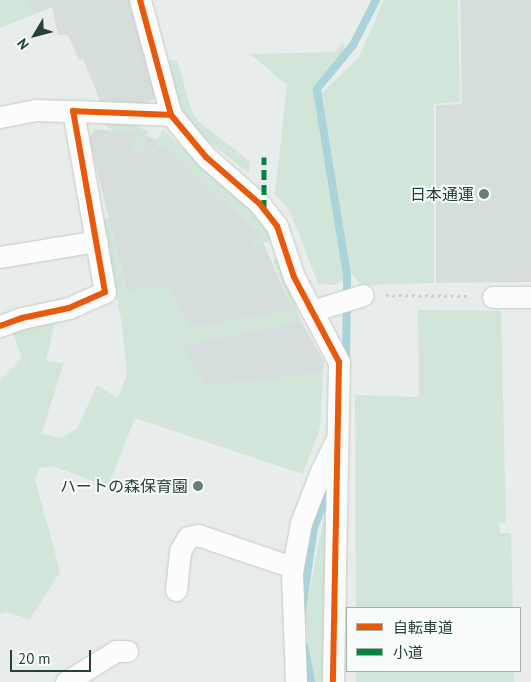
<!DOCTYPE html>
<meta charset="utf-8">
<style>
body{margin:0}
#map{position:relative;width:531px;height:682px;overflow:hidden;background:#e8edeb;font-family:"PT Sans","Noto Sans JP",sans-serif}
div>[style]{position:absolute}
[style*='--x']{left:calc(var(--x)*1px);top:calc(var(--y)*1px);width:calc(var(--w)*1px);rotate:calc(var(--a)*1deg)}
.built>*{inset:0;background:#d6dedb}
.green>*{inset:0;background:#d1e5d8}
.stream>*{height:8px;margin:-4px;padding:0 4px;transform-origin:4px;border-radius:4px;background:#aad3da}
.path>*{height:3px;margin-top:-1.5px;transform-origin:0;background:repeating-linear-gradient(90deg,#c7cecd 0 2.5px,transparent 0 6.5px)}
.roads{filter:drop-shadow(0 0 1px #c5cac8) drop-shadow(0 0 1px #c5cac8)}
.street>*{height:21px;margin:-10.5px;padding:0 10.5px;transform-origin:10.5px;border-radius:10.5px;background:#fcfcfc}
.quiet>*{height:5px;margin-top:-2.5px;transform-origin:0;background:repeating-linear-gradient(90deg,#00873e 0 10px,transparent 0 15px)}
.cycleway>*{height:6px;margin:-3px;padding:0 3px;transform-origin:3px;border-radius:3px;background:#e8590c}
.dots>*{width:14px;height:14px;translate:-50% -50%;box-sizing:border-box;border:2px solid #f7fbf9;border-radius:50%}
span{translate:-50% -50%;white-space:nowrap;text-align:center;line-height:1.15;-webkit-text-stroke:4px #f7fbf9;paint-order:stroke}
.poi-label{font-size:16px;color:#24413a}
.right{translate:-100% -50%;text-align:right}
.legend{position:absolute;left:346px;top:607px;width:175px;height:65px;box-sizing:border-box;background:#f7fbf9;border:1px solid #a3b1ad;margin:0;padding:6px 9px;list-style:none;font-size:15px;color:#24413a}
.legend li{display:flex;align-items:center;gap:10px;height:25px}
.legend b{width:25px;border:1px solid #a3b1ad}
.north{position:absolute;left:10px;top:10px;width:50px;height:50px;-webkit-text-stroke:4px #f7fbf9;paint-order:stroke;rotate:233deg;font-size:14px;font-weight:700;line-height:20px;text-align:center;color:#24413a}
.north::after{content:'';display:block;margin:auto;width:18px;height:22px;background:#24413a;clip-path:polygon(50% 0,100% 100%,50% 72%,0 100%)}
.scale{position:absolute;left:10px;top:650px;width:81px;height:22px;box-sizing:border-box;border:2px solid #24413a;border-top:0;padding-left:6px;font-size:15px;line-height:18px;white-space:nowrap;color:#24413a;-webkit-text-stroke:4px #f7fbf9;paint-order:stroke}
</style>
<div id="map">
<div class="built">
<i style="clip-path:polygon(25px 0,129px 0,155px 98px,142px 107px,101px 103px,83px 59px,79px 60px,68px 35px,58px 35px,52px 7px,33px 15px)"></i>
<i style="clip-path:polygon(460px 0,531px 0,531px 282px,436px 283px,436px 105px,462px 104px)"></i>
<i style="clip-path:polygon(95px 129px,141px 133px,162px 142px,260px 236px,293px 310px,189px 328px,168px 287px,127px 291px,89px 139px)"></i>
<i style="clip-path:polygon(301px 321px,324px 361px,323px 373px,206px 386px,180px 345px)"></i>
</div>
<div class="green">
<i style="clip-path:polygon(0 0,25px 0,33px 15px,0 28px)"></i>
<i style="clip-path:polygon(384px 0,458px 0,460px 102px,434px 104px,434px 283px,362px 285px,350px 272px,322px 93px,359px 57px)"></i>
<i style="clip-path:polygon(344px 43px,343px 52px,315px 89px,324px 127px,345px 280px,334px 285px,318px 284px,299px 233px,287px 207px,275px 194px,287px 85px,250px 54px,335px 52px)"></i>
<i style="clip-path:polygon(177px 60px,192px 112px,199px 122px,250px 162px,249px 173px,197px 133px,183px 117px,168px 61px)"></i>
<i style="clip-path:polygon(106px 119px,133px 119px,140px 128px,148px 131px,142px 150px,132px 153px,137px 133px,114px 131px,106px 126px)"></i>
<i style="clip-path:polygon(163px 129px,215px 179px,231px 189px,271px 234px,271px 239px,247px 253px,260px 236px,165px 145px,150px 156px)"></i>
<i style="clip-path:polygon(109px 218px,127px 290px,168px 287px,189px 328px,293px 310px,273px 260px,279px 258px,301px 321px,181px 345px,206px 386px,323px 373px,320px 428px,303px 474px,135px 418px,108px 486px,52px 466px,40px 468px,35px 479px,60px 572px,30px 619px,5px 612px,0 614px,0 380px,22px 358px,12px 331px,55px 322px,46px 361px,64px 363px,41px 434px,61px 438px,77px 429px,97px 385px,118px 398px,127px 375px,122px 324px,101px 220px)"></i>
<i style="clip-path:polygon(418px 310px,501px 311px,506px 523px,499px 523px,500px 533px,511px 533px,513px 608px,356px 608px,355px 395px,419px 397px)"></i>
<i style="clip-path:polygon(325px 511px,326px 682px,313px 682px,305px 614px)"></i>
<i style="clip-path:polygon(356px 671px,514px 671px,514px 682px,356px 682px)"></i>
</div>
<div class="stream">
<i style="--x:346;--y:363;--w:88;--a:-89.3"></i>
<i style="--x:347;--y:275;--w:188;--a:-99.2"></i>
<i style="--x:317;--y:89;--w:57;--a:-50.7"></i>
<i style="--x:353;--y:45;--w:51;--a:-62.9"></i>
<i style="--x:302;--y:611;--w:85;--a:-81.9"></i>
<i style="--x:314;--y:527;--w:41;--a:-67.2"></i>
<i style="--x:304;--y:645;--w:38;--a:79"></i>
</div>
<div class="path">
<i style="--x:386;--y:295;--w:84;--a:0.7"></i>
</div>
<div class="roads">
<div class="street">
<i style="--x:140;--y:0;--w:119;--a:74.9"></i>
<i style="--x:171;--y:115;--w:55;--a:50.2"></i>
<i style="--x:206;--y:157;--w:70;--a:41"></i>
<i style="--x:259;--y:203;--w:29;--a:52"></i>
<i style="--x:277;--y:226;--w:54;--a:71.6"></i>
<i style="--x:294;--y:277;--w:96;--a:62.1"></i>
<i style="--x:339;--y:362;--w:320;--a:91.1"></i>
<i style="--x:0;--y:117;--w:37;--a:-11"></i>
<i style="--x:36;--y:110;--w:37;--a:2"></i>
<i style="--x:0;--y:257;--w:98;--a:-9.4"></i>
<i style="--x:493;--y:297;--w:38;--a:0"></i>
<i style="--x:312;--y:311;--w:53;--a:-17.4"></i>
<i style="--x:0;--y:326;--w:23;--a:-20"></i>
<i style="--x:22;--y:318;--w:48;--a:-12"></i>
<i style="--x:69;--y:308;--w:39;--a:-24"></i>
<i style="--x:105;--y:292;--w:184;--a:-100"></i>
<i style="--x:73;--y:111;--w:98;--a:2.3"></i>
<i style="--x:176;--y:590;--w:39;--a:-84"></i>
<i style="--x:180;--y:551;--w:16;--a:-60"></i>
<i style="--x:188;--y:537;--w:10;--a:-11"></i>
<i style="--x:198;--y:535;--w:99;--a:18.8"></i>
<i style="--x:66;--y:682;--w:59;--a:-31.8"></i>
<i style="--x:116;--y:651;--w:11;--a:0"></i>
<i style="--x:296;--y:682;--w:110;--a:-92.1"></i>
<i style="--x:292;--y:572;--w:50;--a:-79.6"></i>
<i style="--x:301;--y:523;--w:56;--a:-69"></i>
<i style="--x:321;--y:471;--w:37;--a:-64"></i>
</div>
</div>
<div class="quiet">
<i style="--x:264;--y:209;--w:52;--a:-90"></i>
</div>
<div class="cycleway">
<i style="--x:140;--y:0;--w:119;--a:74.9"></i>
<i style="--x:171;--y:115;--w:55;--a:50.2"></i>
<i style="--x:206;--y:157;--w:70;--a:41"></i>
<i style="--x:259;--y:203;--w:29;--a:52"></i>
<i style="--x:277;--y:226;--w:54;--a:71.6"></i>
<i style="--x:294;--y:277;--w:96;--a:62.1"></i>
<i style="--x:339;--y:362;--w:320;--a:91.1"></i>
<i style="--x:0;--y:326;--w:23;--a:-20"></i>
<i style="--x:22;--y:318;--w:48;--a:-12"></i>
<i style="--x:69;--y:308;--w:39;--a:-24"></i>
<i style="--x:105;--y:292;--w:184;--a:-100"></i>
<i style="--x:73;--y:111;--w:98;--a:2.3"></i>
</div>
<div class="dots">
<i style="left:484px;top:194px;background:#697d78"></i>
<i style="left:198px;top:486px;background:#697d78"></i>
</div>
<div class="poi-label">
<span class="right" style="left:474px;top:194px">日本通運</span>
<span class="right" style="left:188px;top:486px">ハートの森保育園</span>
</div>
<ul class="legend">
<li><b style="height:6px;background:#e8590c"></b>自転車道</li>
<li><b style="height:6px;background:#00873e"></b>小道</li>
</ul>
<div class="north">N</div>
<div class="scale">20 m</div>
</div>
